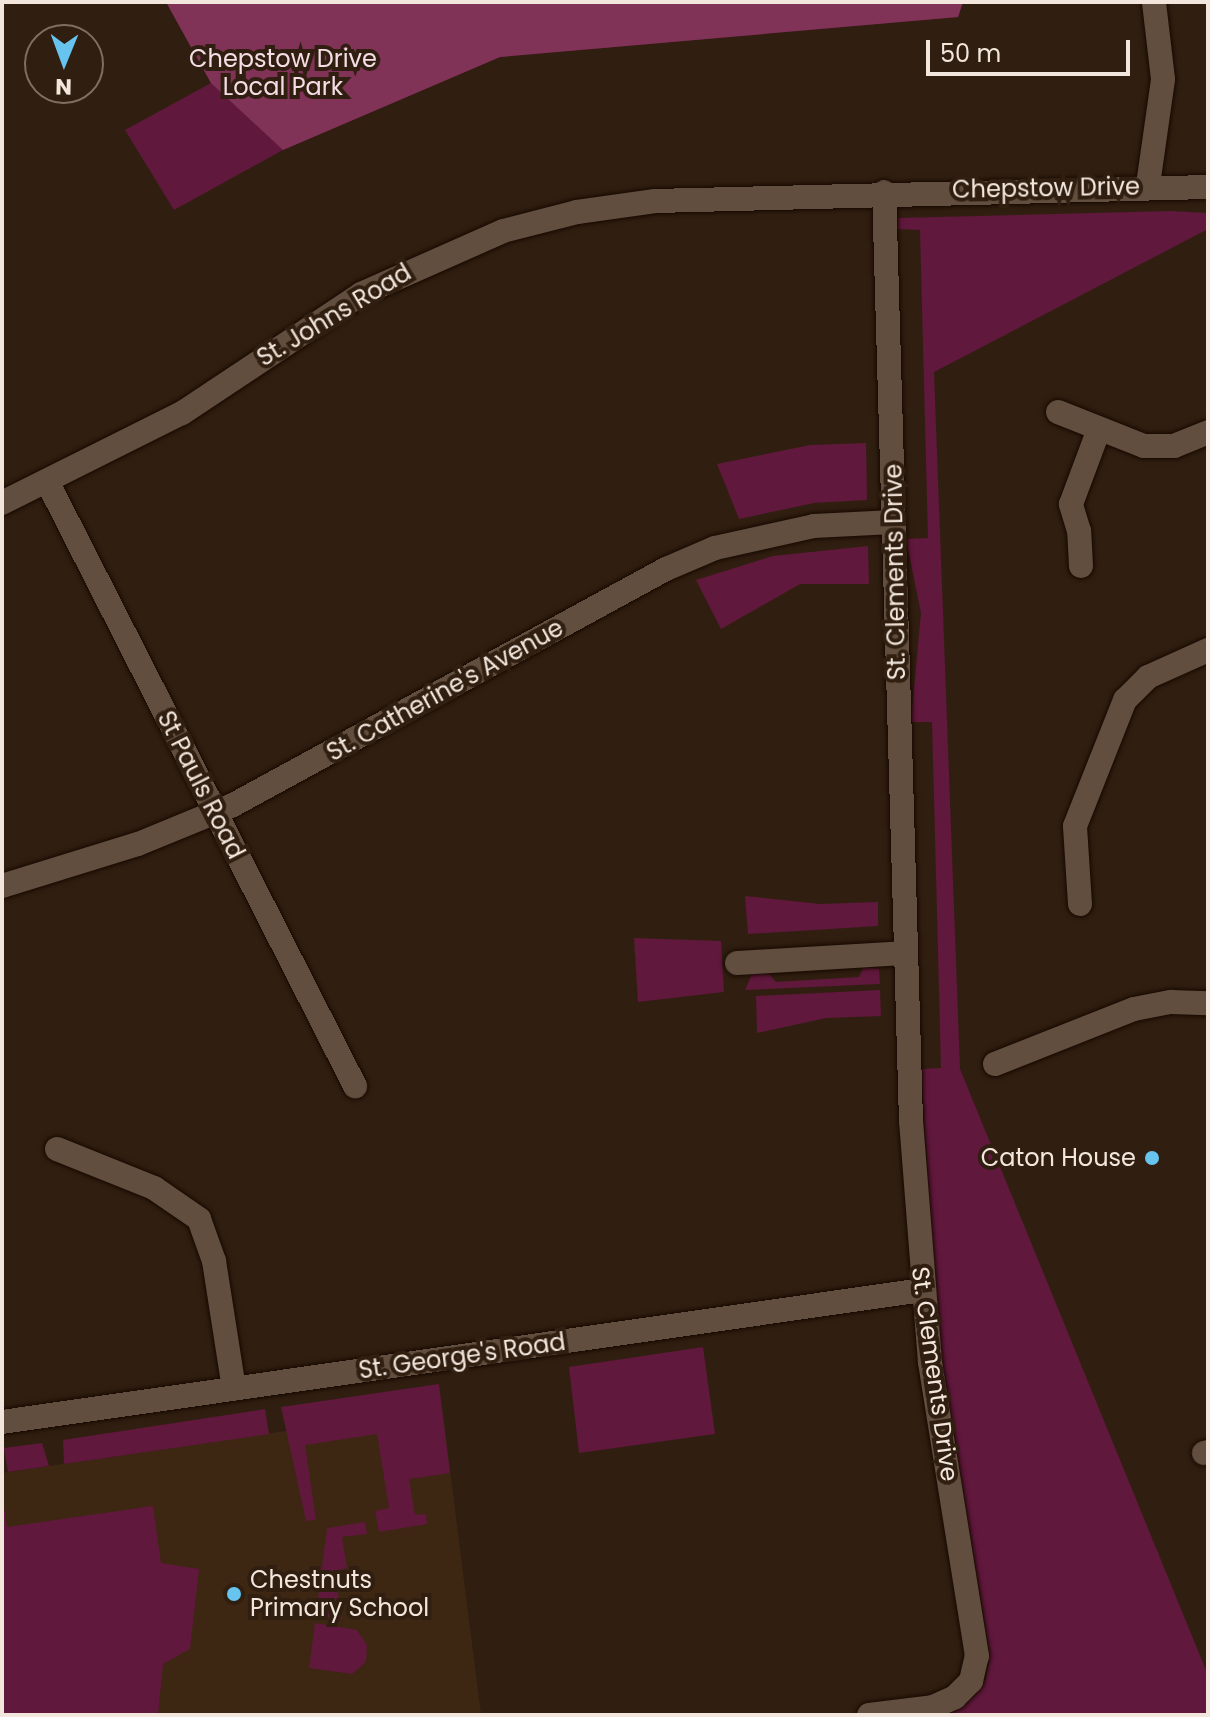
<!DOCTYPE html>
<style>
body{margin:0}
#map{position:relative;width:1210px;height:1717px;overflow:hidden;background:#301f10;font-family:Poppins,sans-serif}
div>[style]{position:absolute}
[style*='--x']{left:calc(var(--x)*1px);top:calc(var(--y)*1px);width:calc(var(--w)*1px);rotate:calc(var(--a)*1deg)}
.built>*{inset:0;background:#3d2713}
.green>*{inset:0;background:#60183c}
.forest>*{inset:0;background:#803357}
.roads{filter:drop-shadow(0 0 2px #170800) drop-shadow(0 0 2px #170800)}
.minor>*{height:24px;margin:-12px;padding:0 12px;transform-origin:12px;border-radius:12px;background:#624e3e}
.dots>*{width:22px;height:22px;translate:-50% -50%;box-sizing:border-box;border:4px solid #301f10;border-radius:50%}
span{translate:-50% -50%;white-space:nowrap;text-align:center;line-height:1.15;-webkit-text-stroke:8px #301f10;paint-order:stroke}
.park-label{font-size:24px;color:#f5dde6}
.street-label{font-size:24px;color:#f2e6dd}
.poi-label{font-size:24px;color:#f2e6dd}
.right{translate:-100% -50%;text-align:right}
.left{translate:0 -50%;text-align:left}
.frame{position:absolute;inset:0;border:4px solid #f2e6dd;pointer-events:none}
.north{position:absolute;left:24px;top:24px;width:80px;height:80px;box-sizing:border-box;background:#301f10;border:2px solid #7e6f62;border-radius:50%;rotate:181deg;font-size:22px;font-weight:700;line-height:32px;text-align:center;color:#f2e6dd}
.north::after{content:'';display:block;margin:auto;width:28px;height:36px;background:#66c4ef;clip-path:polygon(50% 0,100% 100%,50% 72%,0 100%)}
.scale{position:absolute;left:926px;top:40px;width:204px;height:36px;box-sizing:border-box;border:4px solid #f2e6dd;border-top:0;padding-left:10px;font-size:24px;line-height:28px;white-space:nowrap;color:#f2e6dd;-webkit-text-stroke:6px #301f10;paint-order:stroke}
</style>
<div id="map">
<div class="built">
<i style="clip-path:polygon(442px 1408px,481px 1715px,2px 1715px,2px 1473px)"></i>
</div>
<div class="green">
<i style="clip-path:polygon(166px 2px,963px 2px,958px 17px,500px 57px,283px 150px,174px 210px,125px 130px,211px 83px)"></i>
<i style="clip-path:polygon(1170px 211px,1208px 213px,1208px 229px,934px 372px,960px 1069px,1208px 1675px,1208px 1715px,948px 1715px,974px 1696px,986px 1679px,990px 1655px,938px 1338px,921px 1069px,941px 1068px,932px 722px,911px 722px,921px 613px,906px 539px,928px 538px,920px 230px,897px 229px,898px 218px)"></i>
<i style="clip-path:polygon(866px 443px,867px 500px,814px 503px,739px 519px,717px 464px,810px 445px)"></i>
<i style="clip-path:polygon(868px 546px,869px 584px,800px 584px,721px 629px,696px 580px,773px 556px)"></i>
<i style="clip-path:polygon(745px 896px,820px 904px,878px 902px,878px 926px,748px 934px)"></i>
<i style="clip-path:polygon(634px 938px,721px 941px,724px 992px,638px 1002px)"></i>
<i style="clip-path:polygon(864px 967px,879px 969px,880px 984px,745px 990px,752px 974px,768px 973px,776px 982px,859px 977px)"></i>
<i style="clip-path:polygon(880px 990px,881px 1016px,826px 1018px,757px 1033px,756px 996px)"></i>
<i style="clip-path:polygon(703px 1347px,715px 1434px,579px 1453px,569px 1367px)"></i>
<i style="clip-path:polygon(439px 1384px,450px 1473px,409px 1479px,415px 1515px,426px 1514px,427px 1524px,379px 1532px,375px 1511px,389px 1508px,377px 1434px,305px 1445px,316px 1520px,306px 1521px,281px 1407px)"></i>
<i style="clip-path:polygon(265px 1409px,269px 1434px,64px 1464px,63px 1440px)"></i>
<i style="clip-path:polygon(42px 1443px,49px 1466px,8px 1472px,4px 1448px)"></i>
<i style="clip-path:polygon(2px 1494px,7px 1527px,153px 1506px,161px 1563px,199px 1569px,190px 1649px,163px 1664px,158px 1715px,2px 1715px)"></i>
<i style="clip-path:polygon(365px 1522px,367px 1534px,342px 1537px,347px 1568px,334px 1571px,342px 1619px,316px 1615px,327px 1528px)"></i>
<i style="clip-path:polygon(315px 1623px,357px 1630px,367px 1645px,366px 1662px,352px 1674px,309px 1668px)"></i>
</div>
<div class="forest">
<i style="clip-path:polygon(166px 2px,963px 2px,958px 17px,500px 57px,283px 150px,211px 83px)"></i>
</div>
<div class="roads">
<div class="minor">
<i style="--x:1148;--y:185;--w:107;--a:-81.9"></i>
<i style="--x:1163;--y:79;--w:78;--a:-96.7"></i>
<i style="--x:1058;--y:412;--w:92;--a:21.6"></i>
<i style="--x:1144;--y:446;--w:30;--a:0"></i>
<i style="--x:1174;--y:446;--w:37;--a:-22"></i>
<i style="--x:48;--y:483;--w:677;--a:63.02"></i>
<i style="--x:2;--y:503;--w:201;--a:-26.6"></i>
<i style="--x:182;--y:413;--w:215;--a:-33.6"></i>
<i style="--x:361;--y:294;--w:155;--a:-23.9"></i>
<i style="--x:503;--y:231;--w:76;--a:-14.4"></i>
<i style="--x:577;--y:212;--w:79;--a:-8"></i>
<i style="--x:655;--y:201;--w:553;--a:-1.45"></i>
<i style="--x:1081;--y:566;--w:35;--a:-93"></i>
<i style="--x:1079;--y:531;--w:28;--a:-107"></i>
<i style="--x:1071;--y:504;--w:80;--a:-69.5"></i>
<i style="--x:2;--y:886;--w:142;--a:-17.2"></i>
<i style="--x:138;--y:844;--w:103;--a:-22.3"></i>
<i style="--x:233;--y:805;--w:493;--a:-28.6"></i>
<i style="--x:666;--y:569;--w:53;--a:-23.2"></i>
<i style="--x:715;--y:548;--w:101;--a:-12.5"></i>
<i style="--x:814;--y:526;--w:79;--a:-2.9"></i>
<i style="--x:1080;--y:904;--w:78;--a:-93.7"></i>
<i style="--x:1075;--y:826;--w:136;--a:-68.4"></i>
<i style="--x:1125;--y:700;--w:33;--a:-45"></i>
<i style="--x:1148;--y:677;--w:66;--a:-24.2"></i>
<i style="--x:737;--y:963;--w:167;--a:-3.4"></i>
<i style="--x:995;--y:1064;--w:149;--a:-21.6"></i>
<i style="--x:1134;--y:1009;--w:38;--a:-11"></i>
<i style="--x:1171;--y:1002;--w:37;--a:2"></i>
<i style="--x:57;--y:1149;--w:105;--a:21.9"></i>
<i style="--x:154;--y:1188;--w:55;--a:34.6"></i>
<i style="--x:199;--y:1219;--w:45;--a:70.3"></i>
<i style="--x:214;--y:1261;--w:129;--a:81.1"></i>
<i style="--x:2;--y:1422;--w:929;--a:-8.16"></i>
<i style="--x:1204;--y:1453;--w:4;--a:-14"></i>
<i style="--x:869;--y:1715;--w:64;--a:-7.1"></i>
<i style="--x:933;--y:1707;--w:24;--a:-24"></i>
<i style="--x:955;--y:1697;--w:23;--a:-45"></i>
<i style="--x:971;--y:1681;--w:26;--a:-77"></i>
<i style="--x:977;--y:1656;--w:298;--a:-99.1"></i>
<i style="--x:930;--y:1362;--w:242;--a:-94.5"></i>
<i style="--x:911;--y:1121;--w:929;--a:-91.66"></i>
</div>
</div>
<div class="dots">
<i style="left:1152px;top:1158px;background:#66c4ef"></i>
<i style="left:234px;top:1594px;background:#66c4ef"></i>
</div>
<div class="park-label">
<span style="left:283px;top:73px">Chepstow Drive<br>Local Park</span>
</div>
<div class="street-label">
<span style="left:1046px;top:188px;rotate:-1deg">Chepstow Drive</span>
<span style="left:334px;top:315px;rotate:-31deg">St. Johns Road</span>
<span style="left:895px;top:572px;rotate:-91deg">St. Clements Drive</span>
<span style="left:445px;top:690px;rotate:-29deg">St. Catherine's Avenue</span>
<span style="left:201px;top:785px;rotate:63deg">St Pauls Road</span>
<span style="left:462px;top:1356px;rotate:-8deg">St. George's Road</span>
<span style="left:935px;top:1374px;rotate:82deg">St. Clements Drive</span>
</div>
<div class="poi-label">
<span class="right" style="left:1136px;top:1158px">Caton House</span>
<span class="left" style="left:250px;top:1594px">Chestnuts<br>Primary School</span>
</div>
<div class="frame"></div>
<div class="north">N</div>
<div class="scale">50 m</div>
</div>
